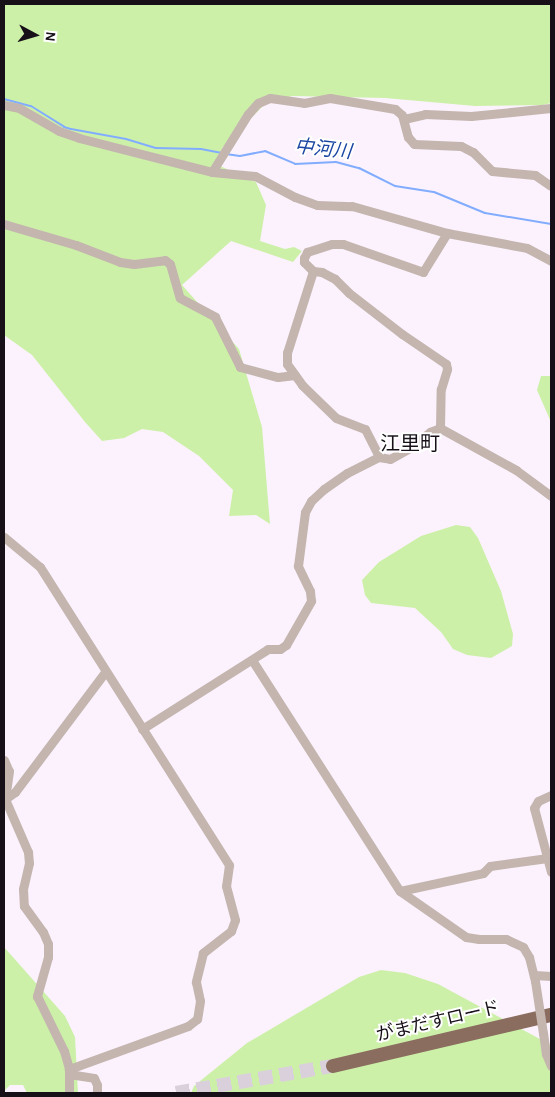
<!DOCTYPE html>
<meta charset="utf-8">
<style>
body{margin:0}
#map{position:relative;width:555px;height:1097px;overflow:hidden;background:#fbf2fd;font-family:"Alegreya Sans","Noto Sans JP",sans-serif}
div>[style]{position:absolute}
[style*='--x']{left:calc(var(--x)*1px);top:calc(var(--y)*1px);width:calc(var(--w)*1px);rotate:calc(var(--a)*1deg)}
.green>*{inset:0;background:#cdf0a9}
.stream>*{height:2px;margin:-1px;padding:0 1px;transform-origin:1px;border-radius:1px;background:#82adff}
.highway-tunnel>*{height:14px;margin-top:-7px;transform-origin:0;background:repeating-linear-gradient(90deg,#d9d0db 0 14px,transparent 0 21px)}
.minor>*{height:9px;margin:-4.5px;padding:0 4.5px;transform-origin:4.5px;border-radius:4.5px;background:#c4b5af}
.highway>*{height:14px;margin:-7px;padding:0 7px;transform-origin:7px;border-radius:7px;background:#8a6d5f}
.minor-bridge>*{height:9px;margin:-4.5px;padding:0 4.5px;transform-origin:4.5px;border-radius:4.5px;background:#c4b5af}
span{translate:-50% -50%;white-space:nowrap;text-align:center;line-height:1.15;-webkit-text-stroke:4px #fff;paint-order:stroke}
.street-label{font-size:18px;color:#171019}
.water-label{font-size:19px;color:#1b47a3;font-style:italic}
.quarter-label{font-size:20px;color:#171019}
.frame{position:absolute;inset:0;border:5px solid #171019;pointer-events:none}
.north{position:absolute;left:10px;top:10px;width:50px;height:50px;-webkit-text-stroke:4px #fff;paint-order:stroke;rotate:96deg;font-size:14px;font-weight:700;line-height:20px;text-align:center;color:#171019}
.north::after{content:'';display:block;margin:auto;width:18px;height:22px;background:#171019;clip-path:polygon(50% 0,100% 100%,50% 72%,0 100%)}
</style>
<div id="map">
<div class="green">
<i style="clip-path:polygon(4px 4px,551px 4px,551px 103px,543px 105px,475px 106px,385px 98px,292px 96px,265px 104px,222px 148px,220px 166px,256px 182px,266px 205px,260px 241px,285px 249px,294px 247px,302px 251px,293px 262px,231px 241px,182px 285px,239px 349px,262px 427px,270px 524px,256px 515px,229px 516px,233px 490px,199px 456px,163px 432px,142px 429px,124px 438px,102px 441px,85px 422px,32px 355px,4px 335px)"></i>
<i style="clip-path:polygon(541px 376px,551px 376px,551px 422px,537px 390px)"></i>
<i style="clip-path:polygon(456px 525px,470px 527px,478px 538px,501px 591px,513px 634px,512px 646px,491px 658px,467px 655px,453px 649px,441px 632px,415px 608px,371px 603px,365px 595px,362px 580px,379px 562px,421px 536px)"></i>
<i style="clip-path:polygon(4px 947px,65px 1016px,75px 1037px,78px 1093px,27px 1093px,23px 1085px,10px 1085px,4px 1091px)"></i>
<i style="clip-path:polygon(381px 970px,405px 973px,438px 984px,551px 1045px,551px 1093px,191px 1093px,194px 1086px,247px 1043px,359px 977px)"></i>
</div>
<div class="stream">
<i style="--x:4;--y:99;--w:28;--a:15"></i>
<i style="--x:31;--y:106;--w:39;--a:32"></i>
<i style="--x:64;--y:127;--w:7;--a:16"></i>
<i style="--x:71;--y:129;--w:56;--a:10.3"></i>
<i style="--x:126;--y:139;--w:31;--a:17"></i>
<i style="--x:156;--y:148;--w:45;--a:1.3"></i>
<i style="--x:201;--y:149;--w:20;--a:11"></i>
<i style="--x:226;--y:154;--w:14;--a:8"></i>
<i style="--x:240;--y:156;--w:25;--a:-11"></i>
<i style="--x:265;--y:151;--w:33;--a:23"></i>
<i style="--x:295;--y:164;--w:41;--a:-2.8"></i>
<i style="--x:336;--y:162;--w:24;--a:15"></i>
<i style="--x:359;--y:168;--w:40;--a:26.6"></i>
<i style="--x:395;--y:186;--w:39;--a:9"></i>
<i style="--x:434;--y:192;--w:55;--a:22.4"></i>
<i style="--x:485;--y:213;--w:67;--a:9.5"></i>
</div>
<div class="highway-tunnel">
<i style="--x:176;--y:1093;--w:159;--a:-9.8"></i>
</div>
<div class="minor">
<i style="--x:4;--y:105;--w:15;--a:11"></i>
<i style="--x:19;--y:108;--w:46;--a:29.9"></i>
<i style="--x:59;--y:131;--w:21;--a:19"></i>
<i style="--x:79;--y:138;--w:137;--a:14.3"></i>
<i style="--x:212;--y:172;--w:43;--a:5.3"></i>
<i style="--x:255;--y:176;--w:45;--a:27.7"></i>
<i style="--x:295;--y:197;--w:23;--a:20"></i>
<i style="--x:317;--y:205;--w:35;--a:2"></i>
<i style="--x:352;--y:206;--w:99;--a:15.9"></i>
<i style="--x:447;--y:233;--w:81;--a:10.6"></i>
<i style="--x:527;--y:248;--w:27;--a:28"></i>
<i style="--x:404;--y:119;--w:22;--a:-13"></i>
<i style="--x:425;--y:114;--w:46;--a:2.5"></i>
<i style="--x:471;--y:116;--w:80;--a:-5.7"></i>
<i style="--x:212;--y:172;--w:68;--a:-58.2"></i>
<i style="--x:248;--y:114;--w:15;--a:-48"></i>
<i style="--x:258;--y:103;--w:13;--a:-23"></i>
<i style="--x:270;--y:98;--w:34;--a:8"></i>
<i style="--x:304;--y:103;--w:26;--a:-11"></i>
<i style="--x:330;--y:98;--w:66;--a:9.6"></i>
<i style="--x:395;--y:109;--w:9;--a:41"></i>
<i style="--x:402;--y:115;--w:23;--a:75"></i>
<i style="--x:408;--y:137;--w:9;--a:49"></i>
<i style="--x:414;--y:144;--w:47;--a:2.4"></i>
<i style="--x:461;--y:146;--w:13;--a:27"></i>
<i style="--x:473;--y:152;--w:27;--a:45"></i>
<i style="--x:492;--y:171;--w:43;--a:5.3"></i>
<i style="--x:535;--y:175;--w:19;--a:35"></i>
<i style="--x:4;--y:224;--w:75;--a:16.3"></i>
<i style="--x:76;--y:245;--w:47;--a:21.1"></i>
<i style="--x:120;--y:262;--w:14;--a:8"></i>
<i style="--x:134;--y:264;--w:31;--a:-7"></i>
<i style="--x:165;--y:260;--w:6;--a:39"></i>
<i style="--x:170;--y:264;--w:35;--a:74"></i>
<i style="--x:180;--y:298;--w:40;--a:28"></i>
<i style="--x:215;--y:317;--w:56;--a:63.4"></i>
<i style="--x:240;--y:367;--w:39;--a:15"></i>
<i style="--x:278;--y:377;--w:17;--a:-7"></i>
<i style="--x:313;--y:271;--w:86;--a:107.6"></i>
<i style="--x:287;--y:353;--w:11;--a:90"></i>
<i style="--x:287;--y:364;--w:26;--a:54"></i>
<i style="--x:302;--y:385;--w:47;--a:44.1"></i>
<i style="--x:336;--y:418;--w:31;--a:21"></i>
<i style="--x:365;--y:429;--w:31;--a:63"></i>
<i style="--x:440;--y:428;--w:39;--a:-89"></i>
<i style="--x:441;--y:389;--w:21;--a:-73"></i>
<i style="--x:447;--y:369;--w:5;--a:-101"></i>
<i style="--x:446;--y:364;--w:53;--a:-145.7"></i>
<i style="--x:402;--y:334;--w:67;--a:-142.3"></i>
<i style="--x:349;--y:293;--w:20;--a:-135"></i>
<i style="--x:335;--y:279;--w:15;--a:-152"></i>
<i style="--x:322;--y:272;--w:9;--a:-174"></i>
<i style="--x:313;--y:271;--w:13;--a:-135"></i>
<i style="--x:304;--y:262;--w:4;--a:-90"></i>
<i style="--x:304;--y:258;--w:7;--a:-63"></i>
<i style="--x:307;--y:252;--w:26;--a:-18"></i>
<i style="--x:332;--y:244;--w:11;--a:0"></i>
<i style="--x:343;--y:244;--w:85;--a:19.3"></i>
<i style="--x:423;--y:272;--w:46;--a:-58.4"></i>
<i style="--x:4;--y:537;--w:47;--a:39.8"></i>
<i style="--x:40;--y:567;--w:353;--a:57.6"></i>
<i style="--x:229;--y:865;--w:21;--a:98"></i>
<i style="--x:226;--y:886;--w:35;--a:75"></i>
<i style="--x:235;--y:920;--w:12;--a:110"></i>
<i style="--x:231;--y:931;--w:36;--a:142"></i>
<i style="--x:203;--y:953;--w:30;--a:104"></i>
<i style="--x:196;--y:982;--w:19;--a:78"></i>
<i style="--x:200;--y:1001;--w:18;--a:99"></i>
<i style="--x:197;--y:1019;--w:11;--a:142"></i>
<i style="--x:188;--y:1026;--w:127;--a:160.1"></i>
<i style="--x:252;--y:660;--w:274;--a:57.4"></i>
<i style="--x:400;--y:891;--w:80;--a:34.9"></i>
<i style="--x:466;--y:937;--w:13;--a:9"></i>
<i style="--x:479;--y:939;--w:27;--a:0"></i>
<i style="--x:506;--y:939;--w:19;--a:25"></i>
<i style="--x:523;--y:947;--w:12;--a:59"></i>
<i style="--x:529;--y:957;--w:25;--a:76"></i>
<i style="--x:142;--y:729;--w:149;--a:-32.4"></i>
<i style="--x:268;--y:649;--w:12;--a:0"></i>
<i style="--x:280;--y:649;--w:7;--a:-34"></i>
<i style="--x:286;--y:645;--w:51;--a:-60.4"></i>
<i style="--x:311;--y:601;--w:10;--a:-96"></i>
<i style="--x:310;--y:591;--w:28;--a:-116"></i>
<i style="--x:298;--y:566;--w:54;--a:-82.6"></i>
<i style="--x:305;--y:512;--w:13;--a:-61"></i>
<i style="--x:311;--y:501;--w:18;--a:-43"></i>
<i style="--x:324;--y:489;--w:28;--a:-35"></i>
<i style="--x:347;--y:473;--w:36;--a:-27"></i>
<i style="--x:379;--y:457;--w:11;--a:10"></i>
<i style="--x:390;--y:459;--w:23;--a:-29"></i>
<i style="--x:410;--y:448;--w:26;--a:-39"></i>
<i style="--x:430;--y:432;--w:11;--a:-22"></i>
<i style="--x:440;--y:428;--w:87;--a:28.9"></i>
<i style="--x:516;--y:470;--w:44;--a:36.6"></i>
<i style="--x:4;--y:760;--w:12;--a:66"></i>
<i style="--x:9;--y:771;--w:28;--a:98"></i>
<i style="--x:5;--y:799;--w:58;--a:66.5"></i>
<i style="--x:28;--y:852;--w:11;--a:85"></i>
<i style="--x:29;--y:863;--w:27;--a:103"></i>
<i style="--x:23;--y:889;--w:17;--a:87"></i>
<i style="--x:24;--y:906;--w:32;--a:54"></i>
<i style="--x:43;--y:932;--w:13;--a:67"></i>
<i style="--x:48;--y:944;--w:13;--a:90"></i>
<i style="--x:48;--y:957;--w:41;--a:105.8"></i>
<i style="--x:37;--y:996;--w:61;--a:63.9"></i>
<i style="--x:64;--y:1051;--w:19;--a:74"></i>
<i style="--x:69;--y:1069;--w:24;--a:90"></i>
<i style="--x:551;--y:795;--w:14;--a:155"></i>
<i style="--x:538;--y:801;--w:8;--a:120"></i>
<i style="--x:534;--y:808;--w:66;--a:75.1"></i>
<i style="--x:5;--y:799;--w:12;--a:-35"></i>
<i style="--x:15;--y:792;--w:151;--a:-53.1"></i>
<i style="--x:400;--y:891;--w:85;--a:-12.2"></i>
<i style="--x:483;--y:873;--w:10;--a:-45"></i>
<i style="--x:490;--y:866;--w:58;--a:-8"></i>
<i style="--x:534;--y:975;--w:17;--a:3"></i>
<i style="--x:543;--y:1033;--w:21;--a:82"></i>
<i style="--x:546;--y:1054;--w:13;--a:67"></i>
<i style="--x:69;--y:1074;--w:25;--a:9"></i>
<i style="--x:94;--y:1078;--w:8;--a:67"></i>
<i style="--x:97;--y:1085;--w:8;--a:90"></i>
</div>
<div class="highway">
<i style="--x:333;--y:1066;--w:224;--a:-13.2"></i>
</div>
<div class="minor-bridge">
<i style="--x:535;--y:981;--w:53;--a:81.3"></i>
</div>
<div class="street-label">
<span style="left:438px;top:1022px;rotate:-13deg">がまだすロード</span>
</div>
<div class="water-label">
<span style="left:323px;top:150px;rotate:6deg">中河川</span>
</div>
<div class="quarter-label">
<span style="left:410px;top:444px">江里町</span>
</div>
<div class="frame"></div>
<div class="north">N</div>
</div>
